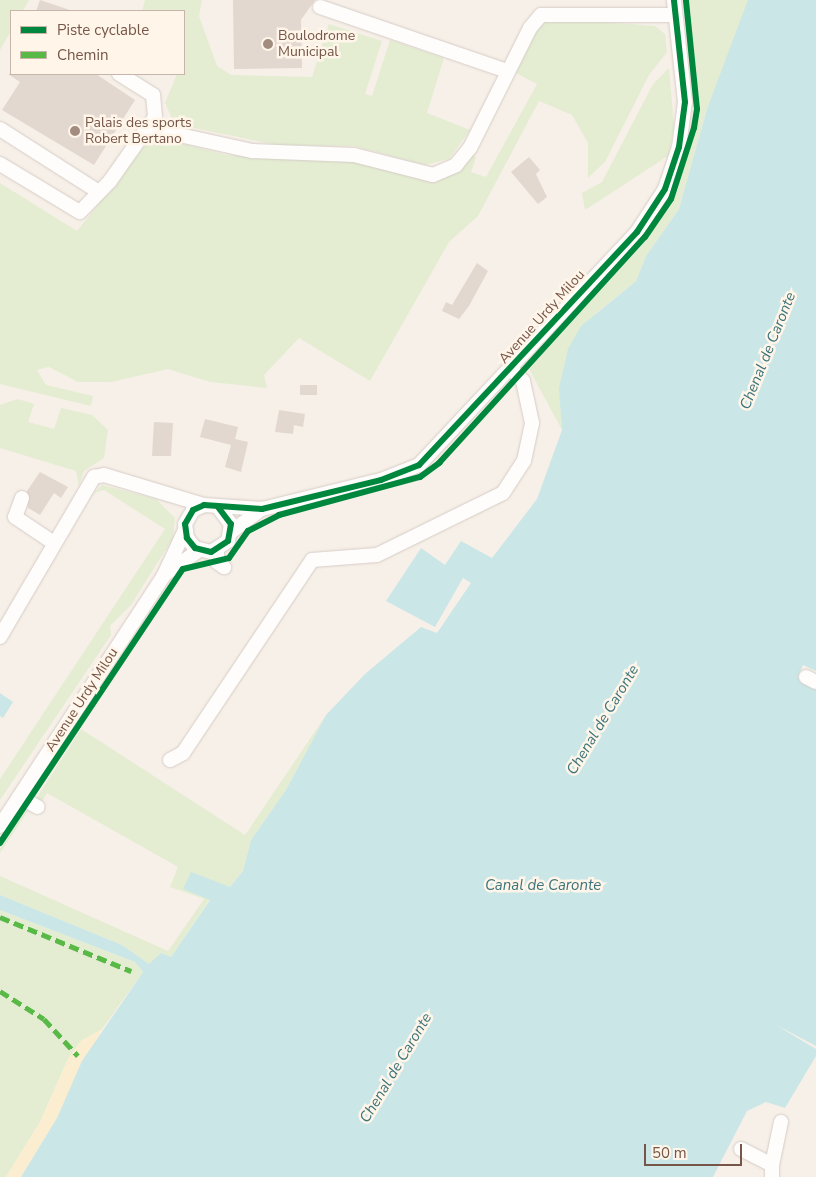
<!DOCTYPE html>
<style>
body{margin:0}
#map{position:relative;width:816px;height:1177px;overflow:hidden;background:#f7f0e8;font-family:"Nunito Sans",sans-serif}
div>[style]{position:absolute}
[style*='--x']{left:calc(var(--x)*1px);top:calc(var(--y)*1px);width:calc(var(--w)*1px);rotate:calc(var(--a)*1deg)}
.green>*{inset:0;background:#e4edd2}
.sand>*{inset:0;background:#fbeed0}
.water>*{inset:0;background:#cae6e7}
.building>*{inset:0;background:#e3d8d0}
.roads{filter:drop-shadow(0 0 1px #d5ccc6) drop-shadow(0 0 1px #d5ccc6)}
.minor>*{height:14px;margin:-7px;padding:0 7px;transform-origin:7px;border-radius:7px;background:#fefdfc}
.quiet>*{height:5px;margin-top:-2.5px;transform-origin:0;background:repeating-linear-gradient(90deg,#58b947 0 10px,transparent 0 15px)}
.cycleway>*{height:6px;margin:-3px;padding:0 3px;transform-origin:3px;border-radius:3px;background:#00873e}
.dots>*{width:14px;height:14px;translate:-50% -50%;box-sizing:border-box;border:2px solid #fff5e9;border-radius:50%}
span{translate:-50% -50%;white-space:nowrap;text-align:center;line-height:1.15;-webkit-text-stroke:5px #fff5e9;paint-order:stroke}
.poi-label{font-size:14px;color:#755648}
.left{translate:0 -50%;text-align:left}
.street-label{font-size:14px;color:#755648}
.water-label{font-size:15px;color:#3b747c;font-style:italic}
.legend{position:absolute;left:10px;top:10px;width:175px;height:65px;box-sizing:border-box;background:#fff5e9;border:1px solid #c8b5a9;margin:0;padding:6px 9px;list-style:none;font-size:15px;color:#755648}
.legend li{display:flex;align-items:center;gap:10px;height:25px}
.legend b{width:25px;border:1px solid #c8b5a9}
.scale{position:absolute;left:644px;top:1144px;width:98px;height:22px;box-sizing:border-box;border:2px solid #755648;border-top:0;padding-left:6px;font-size:15px;line-height:18px;white-space:nowrap;color:#755648;-webkit-text-stroke:4px #fff5e9;paint-order:stroke}
</style>
<div id="map">
<div class="green">
<i style="clip-path:polygon(0 0,29px 0,23px 11px,11px 11px,11px 31px,0 50px)"></i>
<i style="clip-path:polygon(145px 0,202px 0,199px 16px,217px 66px,231px 75px,312px 77px,329px 24px,382px 41px,365px 94px,372px 96px,390px 40px,444px 58px,427px 113px,470px 130px,449px 159px,425px 165px,354px 146px,277px 145px,180px 125px,173px 121px,165px 103px,177px 74px,184px 74px,184px 11px,142px 11px)"></i>
<i style="clip-path:polygon(689px 0,748px 0,748px 5px,707px 109px,679px 209px,646px 256px,636px 281px,596px 313px,561px 405px,562px 430px,529px 369px,646px 240px,677px 192px,700px 114px)"></i>
<i style="clip-path:polygon(550px 18px,655px 26px,665px 34px,667px 52px,649px 75px,605px 162px,588px 178px,588px 143px,572px 115px,539px 101px,478px 216px,449px 242px,370px 381px,299px 338px,264px 375px,267px 388px,210px 382px,168px 369px,111px 382px,78px 382px,49px 367px,37px 370px,46px 385px,93px 396px,91px 406px,0 384px,0 183px,77px 231px,149px 141px,164px 139px,227px 155px,353px 162px,437px 182px,460px 169px,473px 155px,476px 157px,471px 172px,486px 177px,537px 84px,514px 72px,536px 30px)"></i>
<i style="clip-path:polygon(669px 68px,674px 127px,668px 156px,585px 210px,582px 193px,602px 182px,653px 84px)"></i>
<i style="clip-path:polygon(18px 399px,34px 404px,28px 422px,54px 429px,61px 408px,92px 415px,108px 430px,104px 458px,84px 471px,79px 486px,76px 471px,0 448px,0 405px)"></i>
<i style="clip-path:polygon(102px 485px,156px 499px,175px 518px,173px 538px,131px 605px,110px 626px,111px 635px,0 800px,0 779px,165px 529px,104px 490px,94px 493px)"></i>
<i style="clip-path:polygon(326px 715px,286px 790px,251px 840px,243px 871px,230px 887px,225px 885px,210px 899px,171px 957px,161px 953px,150px 965px,122px 945px,0 895px,0 876px,168px 951px,204px 899px,170px 887px,178px 867px,47px 793px,41px 803px,37px 797px,81px 729px,245px 835px)"></i>
<i style="clip-path:polygon(25px 811px,28px 811px,0 853px,0 849px)"></i>
<i style="clip-path:polygon(0 910px,135px 962px,143px 972px,102px 1029px,81px 1041px,68px 1059px,40px 1122px,6px 1177px,0 1177px)"></i>
</div>
<div class="sand">
<i style="clip-path:polygon(102px 1029px,57px 1118px,21px 1177px,6px 1177px,40px 1122px,68px 1059px,81px 1041px)"></i>
</div>
<div class="water">
<i style="clip-path:polygon(748px 0,816px 0,816px 671px,803px 665px,798px 677px,816px 687px,816px 1046px,776px 1025px,816px 1049px,816px 1056px,785px 1108px,766px 1102px,747px 1111px,713px 1177px,21px 1177px,57px 1118px,82px 1061px,143px 972px,135px 962px,0 910px,0 895px,122px 945px,149px 964px,161px 953px,171px 957px,210px 900px,183px 889px,191px 872px,230px 887px,243px 871px,251px 840px,286px 790px,326px 715px,365px 674px,421px 627px,437px 633px,471px 583px,463px 578px,435px 627px,386px 601px,421px 548px,445px 565px,461px 541px,492px 558px,537px 499px,562px 430px,559px 388px,568px 349px,581px 326px,636px 281px,646px 256px,679px 209px,707px 109px)"></i>
<i style="clip-path:polygon(0 693px,13px 702px,3px 718px,0 716px)"></i>
</div>
<div class="building">
<i style="clip-path:polygon(40px 0,70px 10px,70px 11px,36px 11px)"></i>
<i style="clip-path:polygon(233px 0,315px 0,301px 20px,302px 68px,234px 69px)"></i>
<i style="clip-path:polygon(8px 74px,96px 74px,135px 100px,94px 165px,2px 110px,20px 82px)"></i>
<i style="clip-path:polygon(529px 157px,540px 170px,536px 174px,547px 197px,538px 204px,511px 172px)"></i>
<i style="clip-path:polygon(477px 263px,488px 271px,469px 306px,459px 319px,442px 311px,446px 302px,452px 305px)"></i>
<i style="clip-path:polygon(300px 385px,317px 385px,317px 395px,300px 395px)"></i>
<i style="clip-path:polygon(279px 410px,305px 414px,303px 427px,294px 425px,293px 434px,275px 432px)"></i>
<i style="clip-path:polygon(205px 419px,238px 427px,235px 439px,248px 442px,241px 472px,225px 467px,231px 445px,200px 437px)"></i>
<i style="clip-path:polygon(154px 422px,173px 423px,171px 456px,152px 456px)"></i>
<i style="clip-path:polygon(40px 472px,68px 487px,61px 498px,54px 493px,40px 515px,28px 508px,27px 491px)"></i>
</div>
<div class="roads">
<div class="minor">
<i style="--x:320;--y:7;--w:198;--a:18.9"></i>
<i style="--x:148;--y:128;--w:107;--a:12.5"></i>
<i style="--x:252;--y:151;--w:102;--a:2.2"></i>
<i style="--x:354;--y:155;--w:81;--a:14.2"></i>
<i style="--x:433;--y:175;--w:25;--a:-23"></i>
<i style="--x:456;--y:165;--w:22;--a:-51"></i>
<i style="--x:470;--y:148;--w:134;--a:-63.4"></i>
<i style="--x:530;--y:28;--w:17;--a:-50"></i>
<i style="--x:541;--y:15;--w:134;--a:0"></i>
<i style="--x:0;--y:129;--w:117;--a:32.5"></i>
<i style="--x:0;--y:164;--w:93;--a:31"></i>
<i style="--x:80;--y:212;--w:43;--a:-45.9"></i>
<i style="--x:110;--y:181;--w:78;--a:-54.9"></i>
<i style="--x:155;--y:117;--w:22;--a:-95"></i>
<i style="--x:153;--y:95;--w:40;--a:-148"></i>
<i style="--x:22;--y:498;--w:20;--a:110"></i>
<i style="--x:15;--y:517;--w:47;--a:33.7"></i>
<i style="--x:218;--y:507;--w:21;--a:53"></i>
<i style="--x:231;--y:524;--w:17;--a:100"></i>
<i style="--x:228;--y:541;--w:20;--a:147"></i>
<i style="--x:211;--y:552;--w:16;--a:-166"></i>
<i style="--x:195;--y:548;--w:13;--a:-129"></i>
<i style="--x:187;--y:538;--w:14;--a:-98"></i>
<i style="--x:185;--y:524;--w:16;--a:-60"></i>
<i style="--x:193;--y:510;--w:12;--a:-24"></i>
<i style="--x:204;--y:505;--w:58;--a:3.9"></i>
<i style="--x:262;--y:509;--w:122;--a:-13.7"></i>
<i style="--x:381;--y:480;--w:41;--a:-21.5"></i>
<i style="--x:419;--y:465;--w:319;--a:-46.9"></i>
<i style="--x:637;--y:232;--w:51;--a:-56.9"></i>
<i style="--x:665;--y:189;--w:44;--a:-71.6"></i>
<i style="--x:679;--y:147;--w:45;--a:-82.4"></i>
<i style="--x:685;--y:102;--w:103;--a:-96.2"></i>
<i style="--x:231;--y:532;--w:39;--a:-37"></i>
<i style="--x:217;--y:549;--w:13;--a:90"></i>
<i style="--x:217;--y:562;--w:9;--a:36"></i>
<i style="--x:168;--y:572;--w:39;--a:-35"></i>
<i style="--x:0;--y:637;--w:186;--a:-59.6"></i>
<i style="--x:94;--y:477;--w:10;--a:-11"></i>
<i style="--x:104;--y:475;--w:104;--a:16.7"></i>
<i style="--x:806;--y:677;--w:11;--a:27"></i>
<i style="--x:170;--y:760;--w:15;--a:-28"></i>
<i style="--x:183;--y:753;--w:232;--a:-56.2"></i>
<i style="--x:312;--y:560;--w:65;--a:-4.4"></i>
<i style="--x:377;--y:555;--w:140;--a:-26.2"></i>
<i style="--x:503;--y:493;--w:38;--a:-57"></i>
<i style="--x:524;--y:461;--w:39;--a:-78"></i>
<i style="--x:532;--y:423;--w:43;--a:-102.1"></i>
<i style="--x:523;--y:381;--w:16;--a:-135"></i>
<i style="--x:19;--y:797;--w:21;--a:28"></i>
<i style="--x:0;--y:826;--w:300;--a:-56.8"></i>
<i style="--x:164;--y:575;--w:50;--a:-65"></i>
<i style="--x:741;--y:1149;--w:35;--a:27"></i>
<i style="--x:772;--y:1165;--w:12;--a:90"></i>
<i style="--x:772;--y:1165;--w:44;--a:-78.2"></i>
</div>
</div>
<div class="quiet">
<i style="--x:0;--y:917;--w:142;--a:22.4"></i>
<i style="--x:0;--y:991;--w:52;--a:32.5"></i>
<i style="--x:44;--y:1019;--w:50;--a:47.4"></i>
</div>
<div class="cycleway">
<i style="--x:218;--y:507;--w:21;--a:53"></i>
<i style="--x:231;--y:524;--w:17;--a:100"></i>
<i style="--x:228;--y:541;--w:20;--a:147"></i>
<i style="--x:211;--y:552;--w:16;--a:-166"></i>
<i style="--x:195;--y:548;--w:13;--a:-129"></i>
<i style="--x:187;--y:538;--w:14;--a:-98"></i>
<i style="--x:185;--y:524;--w:16;--a:-60"></i>
<i style="--x:193;--y:510;--w:12;--a:-24"></i>
<i style="--x:204;--y:505;--w:58;--a:3.9"></i>
<i style="--x:262;--y:509;--w:122;--a:-13.7"></i>
<i style="--x:381;--y:480;--w:41;--a:-21.5"></i>
<i style="--x:419;--y:465;--w:319;--a:-46.9"></i>
<i style="--x:637;--y:232;--w:51;--a:-56.9"></i>
<i style="--x:665;--y:189;--w:44;--a:-71.6"></i>
<i style="--x:679;--y:147;--w:45;--a:-82.4"></i>
<i style="--x:685;--y:102;--w:103;--a:-96.2"></i>
<i style="--x:0;--y:843;--w:329;--a:-56.3"></i>
<i style="--x:183;--y:569;--w:47;--a:-13.4"></i>
<i style="--x:229;--y:558;--w:33;--a:-55"></i>
<i style="--x:248;--y:531;--w:35;--a:-27"></i>
<i style="--x:279;--y:515;--w:146;--a:-15.1"></i>
<i style="--x:420;--y:477;--w:24;--a:-36"></i>
<i style="--x:439;--y:463;--w:306;--a:-47.7"></i>
<i style="--x:645;--y:237;--w:46;--a:-55.6"></i>
<i style="--x:671;--y:199;--w:75;--a:-72.1"></i>
<i style="--x:694;--y:128;--w:19;--a:-81"></i>
<i style="--x:697;--y:109;--w:110;--a:-95.8"></i>
</div>
<div class="dots">
<i style="left:268px;top:44px;background:#a28c80"></i>
<i style="left:75px;top:131px;background:#a28c80"></i>
</div>
<div class="poi-label">
<span class="left" style="left:278px;top:44px">Boulodrome<br>Municipal</span>
<span class="left" style="left:85px;top:131px">Palais des sports<br>Robert Bertano</span>
</div>
<div class="street-label">
<span style="left:542px;top:317px;rotate:-48deg">Avenue Urdy Milou</span>
<span style="left:82px;top:700px;rotate:-57deg">Avenue Urdy Milou</span>
</div>
<div class="water-label">
<span style="left:768px;top:351px;rotate:-68deg">Chenal de Caronte</span>
<span style="left:603px;top:720px;rotate:-59deg">Chenal de Caronte</span>
<span style="left:543px;top:886px">Canal de Caronte</span>
<span style="left:396px;top:1068px;rotate:-59deg">Chenal de Caronte</span>
</div>
<ul class="legend">
<li><b style="height:6px;background:#00873e"></b>Piste cyclable</li>
<li><b style="height:6px;background:#58b947"></b>Chemin</li>
</ul>
<div class="scale">50 m</div>
</div>
